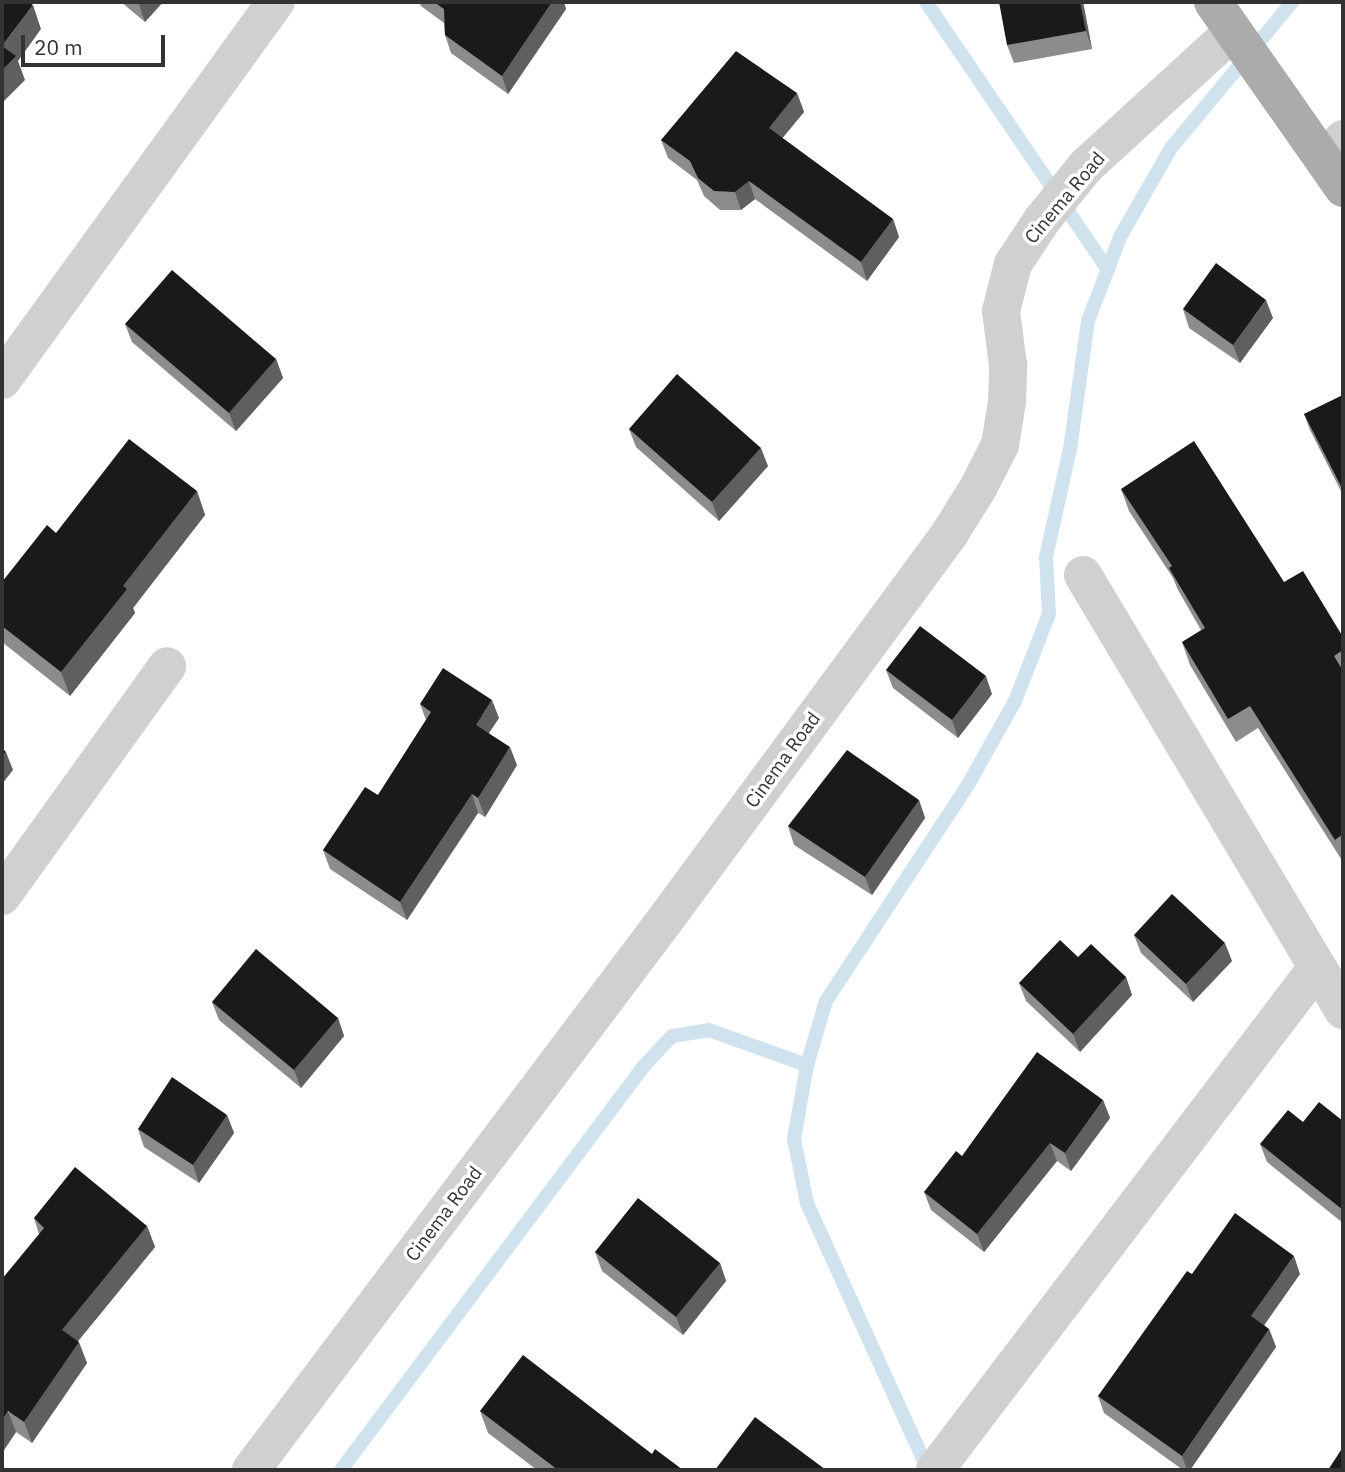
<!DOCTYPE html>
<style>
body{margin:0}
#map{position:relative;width:1345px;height:1472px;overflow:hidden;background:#fff;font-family:"IBM Plex Sans",sans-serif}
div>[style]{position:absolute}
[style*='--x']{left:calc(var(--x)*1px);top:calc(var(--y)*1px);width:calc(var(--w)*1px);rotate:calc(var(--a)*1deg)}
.stream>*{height:14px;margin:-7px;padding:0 7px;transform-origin:7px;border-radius:7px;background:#cfe2ee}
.minor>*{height:38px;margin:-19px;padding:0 19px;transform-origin:19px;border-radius:19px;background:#d0d0d0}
.major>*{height:38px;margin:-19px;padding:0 19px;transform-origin:19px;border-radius:19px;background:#ababab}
.wall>*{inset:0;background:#8c8c8c}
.shaded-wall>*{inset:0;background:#5f5f5f}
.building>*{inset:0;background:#1a1a1a}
span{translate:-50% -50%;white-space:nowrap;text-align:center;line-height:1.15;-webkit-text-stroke:7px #fff;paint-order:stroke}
.street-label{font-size:19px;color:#333}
.frame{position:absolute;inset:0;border:4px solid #333;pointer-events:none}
.scale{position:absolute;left:21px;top:35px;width:144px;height:32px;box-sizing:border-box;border:4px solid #333;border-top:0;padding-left:9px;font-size:21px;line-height:24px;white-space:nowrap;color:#333;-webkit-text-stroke:5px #fff;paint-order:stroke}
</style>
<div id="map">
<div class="stream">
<i style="--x:926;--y:2;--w:324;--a:55.8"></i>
<i style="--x:341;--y:1470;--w:504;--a:-53.15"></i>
<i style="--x:643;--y:1067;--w:42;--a:-46.9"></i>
<i style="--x:672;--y:1036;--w:37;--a:-9"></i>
<i style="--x:709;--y:1030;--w:104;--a:19.7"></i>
<i style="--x:928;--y:1470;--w:293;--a:-114.4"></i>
<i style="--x:807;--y:1203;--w:65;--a:-101.5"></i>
<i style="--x:794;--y:1139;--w:75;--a:-80"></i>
<i style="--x:807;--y:1065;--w:67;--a:-73.5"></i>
<i style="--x:826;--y:1001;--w:261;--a:-56.7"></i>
<i style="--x:969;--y:783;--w:94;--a:-60.7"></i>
<i style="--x:1015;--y:701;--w:93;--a:-68.7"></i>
<i style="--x:1049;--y:614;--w:57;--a:-93"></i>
<i style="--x:1046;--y:557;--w:111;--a:-77.5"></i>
<i style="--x:1070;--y:449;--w:129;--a:-82"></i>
<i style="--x:1088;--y:321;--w:90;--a:-69.1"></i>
<i style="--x:1120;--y:237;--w:103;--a:-60.2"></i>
<i style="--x:1171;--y:148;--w:190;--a:-50.3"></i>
</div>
<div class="minor">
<i style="--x:1326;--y:161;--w:28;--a:-52"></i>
<i style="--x:2;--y:380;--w:467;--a:-54.1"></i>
<i style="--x:1083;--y:575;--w:507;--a:59.13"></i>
<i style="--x:2;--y:896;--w:283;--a:-54.3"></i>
<i style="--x:251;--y:1470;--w:688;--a:-53.03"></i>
<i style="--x:665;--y:920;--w:481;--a:-53.6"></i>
<i style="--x:950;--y:533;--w:53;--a:-58.1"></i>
<i style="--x:978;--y:488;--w:48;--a:-62.9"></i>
<i style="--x:1000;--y:445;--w:44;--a:-80.8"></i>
<i style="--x:1007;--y:402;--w:37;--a:-88"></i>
<i style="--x:1008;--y:365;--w:54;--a:-97.4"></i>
<i style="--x:1001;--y:311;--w:49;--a:-75.7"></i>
<i style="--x:1013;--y:264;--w:53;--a:-56.6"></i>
<i style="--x:1042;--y:220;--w:70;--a:-50.8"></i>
<i style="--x:1086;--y:166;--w:199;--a:-42.4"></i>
<i style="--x:935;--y:1470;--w:629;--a:-52.75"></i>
</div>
<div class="major">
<i style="--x:1213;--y:2;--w:227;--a:55"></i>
</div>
<div class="wall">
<i style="clip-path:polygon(121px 2px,163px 2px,145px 22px)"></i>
<i style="clip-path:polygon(419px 2px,564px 2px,566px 9px,508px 94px,451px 53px,445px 35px,444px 23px,421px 6px)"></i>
<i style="clip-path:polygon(1083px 2px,1092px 49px,1014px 63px,1007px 45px)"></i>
<i style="clip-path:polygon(797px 93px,804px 112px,782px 138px,893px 219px,899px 237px,867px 281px,755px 199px,741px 210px,720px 210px,704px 196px,697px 180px,668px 158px,661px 140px)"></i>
<i style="clip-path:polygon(1183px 309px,1273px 318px,1240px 363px,1189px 328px)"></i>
<i style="clip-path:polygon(125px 324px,276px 359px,283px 378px,236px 431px,132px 342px)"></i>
<i style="clip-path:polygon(1343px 395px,1343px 495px,1310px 430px,1304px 414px)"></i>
<i style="clip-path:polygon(629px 429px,768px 466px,719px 521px,636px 447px)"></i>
<i style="clip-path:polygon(1121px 489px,1284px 582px,1343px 637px,1343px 862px,1258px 728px,1236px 742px,1190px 665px,1182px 642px,1201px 630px,1178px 590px,1173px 578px,1129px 511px)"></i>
<i style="clip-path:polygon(197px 491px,205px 515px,133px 608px,135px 613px,70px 696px,2px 642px,2px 582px,56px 533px)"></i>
<i style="clip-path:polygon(886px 670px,992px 694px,958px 738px,893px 688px)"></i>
<i style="clip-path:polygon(420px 704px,499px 718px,489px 733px,517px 765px,485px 817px,478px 813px,407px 920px,330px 869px,323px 850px,378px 795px,426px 720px)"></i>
<i style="clip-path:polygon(919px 800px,925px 818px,872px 895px,794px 845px,788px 826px)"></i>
<i style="clip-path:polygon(1134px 935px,1232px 961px,1193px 1002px,1141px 953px)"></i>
<i style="clip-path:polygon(1078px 957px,1126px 977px,1132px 995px,1080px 1052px,1026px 1001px,1019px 983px)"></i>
<i style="clip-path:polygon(212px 1002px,338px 1018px,344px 1036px,301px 1088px,219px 1020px)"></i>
<i style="clip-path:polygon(1103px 1100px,1110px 1118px,1071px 1171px,1057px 1161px,984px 1252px,931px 1210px,924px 1192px,962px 1156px)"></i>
<i style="clip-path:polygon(227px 1115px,234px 1133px,199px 1183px,144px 1147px,138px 1129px)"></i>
<i style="clip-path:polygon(1343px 1121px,1343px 1223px,1267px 1162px,1260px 1144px)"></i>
<i style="clip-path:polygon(34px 1218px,147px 1226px,155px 1247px,78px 1341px,87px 1363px,32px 1443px,16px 1432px,2px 1453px,39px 1234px)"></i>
<i style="clip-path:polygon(595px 1252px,720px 1263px,726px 1281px,683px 1335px,602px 1271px)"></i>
<i style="clip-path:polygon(1192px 1274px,1300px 1274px,1264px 1325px,1269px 1329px,1276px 1347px,1190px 1470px,1183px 1470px,1104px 1413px,1098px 1396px)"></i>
<i style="clip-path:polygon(480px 1411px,652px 1454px,683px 1470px,537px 1470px,488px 1433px)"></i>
</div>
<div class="shaded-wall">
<i style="clip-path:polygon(140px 2px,163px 2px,145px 22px,139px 4px)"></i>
<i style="clip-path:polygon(552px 2px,564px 2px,566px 9px,508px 94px,502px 76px)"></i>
<i style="clip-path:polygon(1080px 2px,1083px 2px,1092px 49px,1086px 31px)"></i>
<i style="clip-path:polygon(33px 5px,41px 29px,18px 61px,25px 80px,2px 103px,2px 46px)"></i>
<i style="clip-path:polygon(797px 93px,804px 112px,776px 146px,769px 128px)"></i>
<i style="clip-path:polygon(749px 181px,755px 199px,741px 210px,735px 192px)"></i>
<i style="clip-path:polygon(893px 219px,899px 237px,867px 281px,861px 262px)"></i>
<i style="clip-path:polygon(1266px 300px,1273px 318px,1240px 363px,1233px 345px)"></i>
<i style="clip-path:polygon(276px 359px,283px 378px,236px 431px,229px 413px)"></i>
<i style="clip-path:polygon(761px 448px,768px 466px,719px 521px,712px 502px)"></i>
<i style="clip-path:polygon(197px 491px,205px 515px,133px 608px,135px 613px,70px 696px,61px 672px,123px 586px)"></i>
<i style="clip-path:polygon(986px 676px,992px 694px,958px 738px,952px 720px)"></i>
<i style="clip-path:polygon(492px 700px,499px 718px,482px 743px,476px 725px)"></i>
<i style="clip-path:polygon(510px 747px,517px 765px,485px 817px,478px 798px)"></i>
<i style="clip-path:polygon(6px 752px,13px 770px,2px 784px,2px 757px)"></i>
<i style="clip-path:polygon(472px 794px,478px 813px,407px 920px,400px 902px)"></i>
<i style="clip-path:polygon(919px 800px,925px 818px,872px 895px,865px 877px)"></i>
<i style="clip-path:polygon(1225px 943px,1232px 961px,1193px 1002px,1186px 984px)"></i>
<i style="clip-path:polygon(1126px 977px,1132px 995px,1080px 1052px,1073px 1034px)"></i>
<i style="clip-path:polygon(338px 1018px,344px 1036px,301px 1088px,294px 1070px)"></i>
<i style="clip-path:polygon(1103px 1100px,1110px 1118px,1071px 1171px,1065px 1153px)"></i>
<i style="clip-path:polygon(227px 1115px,234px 1133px,199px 1183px,193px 1165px)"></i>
<i style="clip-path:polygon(1050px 1143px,1057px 1161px,984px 1252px,977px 1234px)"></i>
<i style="clip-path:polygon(147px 1226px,155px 1247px,70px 1351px,62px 1330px)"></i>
<i style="clip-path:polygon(1294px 1256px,1300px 1274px,1258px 1334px,1251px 1316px)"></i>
<i style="clip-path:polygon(720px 1263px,726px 1281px,683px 1335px,676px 1317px)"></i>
<i style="clip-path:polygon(1269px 1329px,1276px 1347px,1190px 1470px,1187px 1470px,1182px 1456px)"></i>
<i style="clip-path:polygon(79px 1342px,87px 1363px,32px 1443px,24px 1422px)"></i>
<i style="clip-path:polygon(8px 1411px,16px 1432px,2px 1453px,2px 1421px)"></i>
</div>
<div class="building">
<i style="clip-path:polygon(2px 2px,28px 2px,33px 5px,2px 46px,16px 56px,2px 70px)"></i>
<i style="clip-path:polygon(434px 2px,552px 2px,502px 76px,445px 35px,444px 9px)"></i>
<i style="clip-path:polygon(999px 2px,1080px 2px,1086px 31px,1007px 45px)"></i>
<i style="clip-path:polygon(736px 51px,797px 93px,769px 128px,893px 219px,861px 262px,749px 181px,735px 192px,714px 191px,698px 178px,690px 161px,661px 140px)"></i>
<i style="clip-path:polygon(1216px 263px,1266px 300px,1233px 345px,1183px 309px)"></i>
<i style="clip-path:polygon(172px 270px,276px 359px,229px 413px,125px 324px)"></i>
<i style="clip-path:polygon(677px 374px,761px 448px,712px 502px,629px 429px)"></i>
<i style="clip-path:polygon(1343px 395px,1343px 490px,1304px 414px)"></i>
<i style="clip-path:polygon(129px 439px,197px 491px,123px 586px,127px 589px,61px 672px,2px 626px,2px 582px,47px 525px,56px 533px)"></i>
<i style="clip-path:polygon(1194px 441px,1284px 582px,1303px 571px,1343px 637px,1343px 650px,1334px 656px,1343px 671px,1343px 834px,1335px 840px,1250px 706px,1228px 719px,1182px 642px,1205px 628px,1169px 568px,1172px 566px,1121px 489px)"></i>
<i style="clip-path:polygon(920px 626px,986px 676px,952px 720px,886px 670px)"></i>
<i style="clip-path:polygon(443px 668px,492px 700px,476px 725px,510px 747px,478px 798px,472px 794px,400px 902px,323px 850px,365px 787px,378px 795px,431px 712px,420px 704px)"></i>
<i style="clip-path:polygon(2px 748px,6px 752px,2px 757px)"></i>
<i style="clip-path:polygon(847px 750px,919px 800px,865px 877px,788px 826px)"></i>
<i style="clip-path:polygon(1172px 894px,1225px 943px,1186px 984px,1134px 935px)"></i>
<i style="clip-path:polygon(1060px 940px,1078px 957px,1091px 944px,1126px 977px,1073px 1034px,1019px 983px)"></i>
<i style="clip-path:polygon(256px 949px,338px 1018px,294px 1070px,212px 1002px)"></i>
<i style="clip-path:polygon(1037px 1052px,1103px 1100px,1065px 1153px,1050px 1143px,977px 1234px,924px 1192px,956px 1151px,962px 1156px)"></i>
<i style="clip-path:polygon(172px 1077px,227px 1115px,193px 1165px,138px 1129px)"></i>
<i style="clip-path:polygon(1319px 1102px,1343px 1121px,1343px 1210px,1260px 1144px,1288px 1110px,1303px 1122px)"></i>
<i style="clip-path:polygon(75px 1167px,147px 1226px,62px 1330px,79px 1342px,24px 1422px,8px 1411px,2px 1421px,2px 1279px,44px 1228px,34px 1218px)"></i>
<i style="clip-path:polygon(638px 1198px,720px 1263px,676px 1317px,595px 1252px)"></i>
<i style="clip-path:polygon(1235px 1213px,1294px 1256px,1251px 1316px,1269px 1329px,1182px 1456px,1098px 1396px,1187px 1271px,1192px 1274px)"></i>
<i style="clip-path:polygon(523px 1355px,652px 1454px,655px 1449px,683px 1470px,558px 1470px,480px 1411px)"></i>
<i style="clip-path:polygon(755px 1417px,826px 1470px,715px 1470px)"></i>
<i style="clip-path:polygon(1343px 1447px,1343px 1470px,1328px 1470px)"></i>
</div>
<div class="street-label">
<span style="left:1065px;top:198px;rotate:-50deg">Cinema Road</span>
<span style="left:783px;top:760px;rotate:-54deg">Cinema Road</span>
<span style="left:444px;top:1214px;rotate:-53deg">Cinema Road</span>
</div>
<div class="frame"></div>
<div class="scale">20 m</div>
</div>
